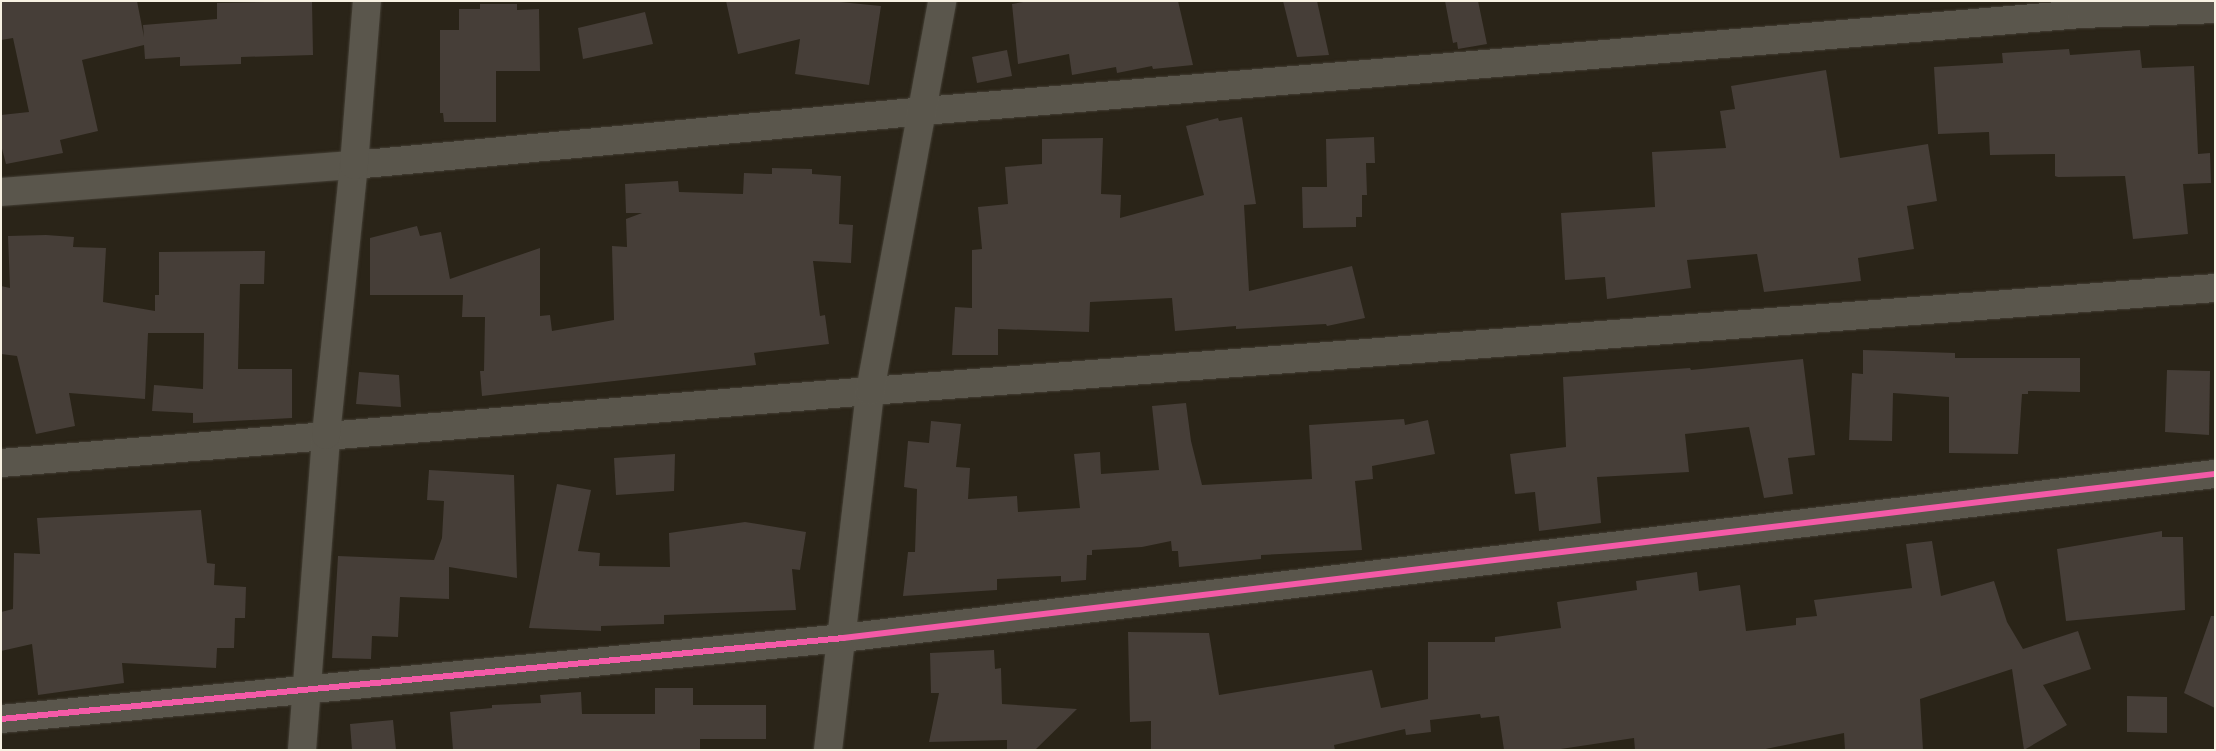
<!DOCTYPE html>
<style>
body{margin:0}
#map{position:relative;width:2216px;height:751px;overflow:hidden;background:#2a2418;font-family:"PT Sans Narrow",sans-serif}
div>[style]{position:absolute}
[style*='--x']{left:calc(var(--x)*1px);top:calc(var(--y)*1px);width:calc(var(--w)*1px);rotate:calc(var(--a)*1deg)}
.building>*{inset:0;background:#463e38}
.roads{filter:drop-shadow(0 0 1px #443f35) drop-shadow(0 0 1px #443f35)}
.minor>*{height:28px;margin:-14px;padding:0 14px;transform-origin:14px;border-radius:14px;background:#5a564c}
.cycleway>*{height:6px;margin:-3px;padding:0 3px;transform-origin:3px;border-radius:3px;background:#f35aa7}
span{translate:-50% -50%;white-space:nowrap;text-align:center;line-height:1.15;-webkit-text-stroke:4.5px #161107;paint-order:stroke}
.frame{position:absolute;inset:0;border:2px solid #f7f1e2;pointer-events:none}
</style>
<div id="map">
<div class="building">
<i style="clip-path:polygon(1px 1px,137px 1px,144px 37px,143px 25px,217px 19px,217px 3px,312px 1px,313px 55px,241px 57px,241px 64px,180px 66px,180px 57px,145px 59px,144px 45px,82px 60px,98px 131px,60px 140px,63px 153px,6px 164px,1px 145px,1px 115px,29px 112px,13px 38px,1px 40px)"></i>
<i style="clip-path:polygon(726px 1px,830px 1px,881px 6px,869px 85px,795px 74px,800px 39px,738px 54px)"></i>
<i style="clip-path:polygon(1029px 1px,1178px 1px,1193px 65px,1153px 69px,1152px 66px,1117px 73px,1116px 67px,1072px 75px,1069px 54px,1018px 64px,1012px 4px)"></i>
<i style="clip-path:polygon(1283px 1px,1317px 1px,1329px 55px,1297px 57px)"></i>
<i style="clip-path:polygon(1445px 1px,1478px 1px,1487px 44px,1458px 49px,1457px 42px,1453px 43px)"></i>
<i style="clip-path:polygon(480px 4px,517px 4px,517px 10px,539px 9px,540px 71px,496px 71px,496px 122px,444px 122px,443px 113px,440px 113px,440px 30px,459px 30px,459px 9px,480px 9px)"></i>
<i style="clip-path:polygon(645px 12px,653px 44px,583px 59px,578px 28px)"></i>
<i style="clip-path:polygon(2069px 49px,2070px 55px,2140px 50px,2142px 68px,2194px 66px,2198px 154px,2210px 153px,2211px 183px,2183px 184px,2188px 234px,2133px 239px,2125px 176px,2058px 177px,2055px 176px,2055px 154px,1990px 155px,1989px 132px,1938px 134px,1934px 67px,2003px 63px,2002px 53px)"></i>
<i style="clip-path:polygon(1007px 50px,1012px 76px,977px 83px,972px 57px)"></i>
<i style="clip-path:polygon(1826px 70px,1840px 158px,1928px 144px,1937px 201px,1907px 206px,1914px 249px,1858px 258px,1861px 281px,1764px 292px,1757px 254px,1687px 260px,1691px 288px,1607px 299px,1605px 277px,1565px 280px,1561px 213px,1655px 207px,1652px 152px,1726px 148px,1720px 111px,1735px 109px,1731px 86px)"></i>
<i style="clip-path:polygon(1242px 117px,1256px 204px,1244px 205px,1249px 291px,1352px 266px,1365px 318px,1327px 326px,1326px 324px,1236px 329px,1236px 326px,1175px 331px,1172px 298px,1090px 302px,1089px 332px,998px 329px,998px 355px,952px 355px,955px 307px,972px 308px,972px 250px,982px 249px,978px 207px,1008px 204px,1005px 167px,1042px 164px,1042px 139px,1103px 138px,1101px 194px,1121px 195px,1120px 218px,1204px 195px,1186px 126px,1218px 118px,1219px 121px)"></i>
<i style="clip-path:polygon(1374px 137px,1375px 163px,1366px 163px,1367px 195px,1362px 195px,1362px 217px,1356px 217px,1356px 227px,1303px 228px,1302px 187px,1327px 187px,1326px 139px)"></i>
<i style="clip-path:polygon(772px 168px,812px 169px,812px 174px,841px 176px,839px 224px,853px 225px,851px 263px,813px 261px,820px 316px,825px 315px,829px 344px,754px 353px,756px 365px,482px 396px,480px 371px,484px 371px,485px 317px,462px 317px,463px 295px,370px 295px,370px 238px,417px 226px,420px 236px,441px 232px,450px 279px,540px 248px,540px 316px,550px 315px,552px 331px,614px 320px,612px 246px,627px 247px,626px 219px,642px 213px,626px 213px,625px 184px,678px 181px,679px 192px,743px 194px,744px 173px,772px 174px)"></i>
<i style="clip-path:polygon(46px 235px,74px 237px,73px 247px,106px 248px,103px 302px,155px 311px,155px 295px,159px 295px,159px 252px,265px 251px,264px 284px,240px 284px,238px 369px,292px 369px,292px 418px,193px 423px,193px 413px,152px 411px,154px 385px,203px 389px,204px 333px,148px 333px,145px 399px,69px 393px,75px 426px,36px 434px,17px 356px,1px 354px,1px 286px,10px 288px,8px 236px)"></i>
<i style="clip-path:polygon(1863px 350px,1955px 353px,1955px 358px,2080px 358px,2080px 392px,2028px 391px,2028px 394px,2022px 394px,2018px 454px,1949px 453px,1949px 397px,1893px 393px,1892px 441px,1849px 440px,1852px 373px,1863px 374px)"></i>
<i style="clip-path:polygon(1803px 359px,1815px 455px,1788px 458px,1793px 494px,1764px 498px,1749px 427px,1685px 434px,1689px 472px,1597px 477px,1601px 523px,1539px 531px,1535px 492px,1515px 494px,1510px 454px,1566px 447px,1563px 377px,1690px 368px,1691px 370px)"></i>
<i style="clip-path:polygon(2167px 370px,2210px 371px,2209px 435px,2165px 432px)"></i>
<i style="clip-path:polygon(359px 372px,399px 375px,401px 407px,356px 404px)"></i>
<i style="clip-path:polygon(1186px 403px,1191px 441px,1202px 485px,1312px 479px,1309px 425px,1404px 419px,1405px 425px,1428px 420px,1435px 454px,1372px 466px,1373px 479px,1355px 481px,1362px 550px,1261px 555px,1261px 559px,1179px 567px,1178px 551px,1172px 551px,1171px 541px,1142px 547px,1092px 550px,1092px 555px,1087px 555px,1086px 580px,1061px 582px,1061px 576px,997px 579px,997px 590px,903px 596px,908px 552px,915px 552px,917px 489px,904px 487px,908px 441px,929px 443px,931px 421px,961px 424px,956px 467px,970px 468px,968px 499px,1017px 496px,1018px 512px,1080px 508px,1074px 454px,1100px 452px,1101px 474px,1159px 470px,1152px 406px)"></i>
<i style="clip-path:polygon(675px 454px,674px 491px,616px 495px,614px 458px)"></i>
<i style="clip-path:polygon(429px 470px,514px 475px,517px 578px,449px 567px,449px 599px,400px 597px,398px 637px,372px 636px,371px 659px,332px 658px,338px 556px,434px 560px,442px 538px,444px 501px,427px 500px)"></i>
<i style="clip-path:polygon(557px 484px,591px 490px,578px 551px,600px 553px,599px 566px,670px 567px,669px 533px,745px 522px,806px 532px,800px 570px,792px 569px,796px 610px,664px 615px,664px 624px,601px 626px,601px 631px,529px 628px)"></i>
<i style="clip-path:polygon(201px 510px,207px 563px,215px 564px,214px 585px,246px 587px,245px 618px,235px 618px,234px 648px,217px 648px,216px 668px,122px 663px,124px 683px,38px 695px,32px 644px,1px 651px,1px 612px,13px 609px,14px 553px,40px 554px,37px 518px)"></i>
<i style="clip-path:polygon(2162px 531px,2162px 537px,2183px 537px,2185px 610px,2066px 621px,2057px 549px)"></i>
<i style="clip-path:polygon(1932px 541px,1941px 596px,1994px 581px,2007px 622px,2023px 649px,2078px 631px,2091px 669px,2043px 685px,2067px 725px,2024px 750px,2012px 669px,1920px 699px,1923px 750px,1845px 750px,1844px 733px,1761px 750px,1635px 750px,1634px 738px,1554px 750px,1504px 750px,1499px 716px,1481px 718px,1480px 714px,1430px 720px,1431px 732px,1406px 735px,1405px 729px,1334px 745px,1335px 750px,1151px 750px,1151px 721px,1130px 722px,1128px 632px,1209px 633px,1219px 695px,1372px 670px,1381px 708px,1428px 699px,1428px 702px,1428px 642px,1495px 642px,1495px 637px,1561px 628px,1557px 602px,1637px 590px,1636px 581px,1697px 572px,1699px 591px,1740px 585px,1746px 631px,1796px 625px,1796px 618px,1817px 616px,1814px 600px,1912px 588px,1906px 544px)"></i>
<i style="clip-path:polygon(2211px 616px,2215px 616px,2215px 708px,2184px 693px)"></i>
<i style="clip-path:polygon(994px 650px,995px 669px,1001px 668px,1002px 704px,1077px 709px,1035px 750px,1007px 750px,1007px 740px,929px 742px,939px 693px,931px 693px,930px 653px)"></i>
<i style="clip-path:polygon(655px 688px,693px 688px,693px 705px,766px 705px,766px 739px,700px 739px,700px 750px,453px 750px,450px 712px,492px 708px,492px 705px,541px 703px,540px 695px,581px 692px,582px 714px,655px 714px)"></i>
<i style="clip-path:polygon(2127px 696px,2167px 697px,2167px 733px,2127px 732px)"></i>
<i style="clip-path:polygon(393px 720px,396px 750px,352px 750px,350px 724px)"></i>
</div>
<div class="roads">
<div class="minor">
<i style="--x:1;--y:192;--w:354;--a:-4.4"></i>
<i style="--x:354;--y:165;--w:573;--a:-5.41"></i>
<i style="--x:924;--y:111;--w:1161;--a:-4.79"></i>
<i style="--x:2081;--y:14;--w:134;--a:-2.1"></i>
<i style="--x:1;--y:463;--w:872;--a:-4.74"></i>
<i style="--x:870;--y:391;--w:1349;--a:-4.38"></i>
<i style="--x:1;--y:719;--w:846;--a:-5.49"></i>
<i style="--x:843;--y:638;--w:1382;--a:-6.82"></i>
<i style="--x:302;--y:750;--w:316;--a:-85.6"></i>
<i style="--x:326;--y:435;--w:271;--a:-84.1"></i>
<i style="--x:354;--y:165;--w:165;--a:-85.5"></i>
<i style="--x:828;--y:750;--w:361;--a:-83.3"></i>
<i style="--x:870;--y:391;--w:397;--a:-79.5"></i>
</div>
</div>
<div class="cycleway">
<i style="--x:1;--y:719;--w:846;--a:-5.49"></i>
<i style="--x:843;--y:638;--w:1382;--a:-6.82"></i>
</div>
<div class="frame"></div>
</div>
